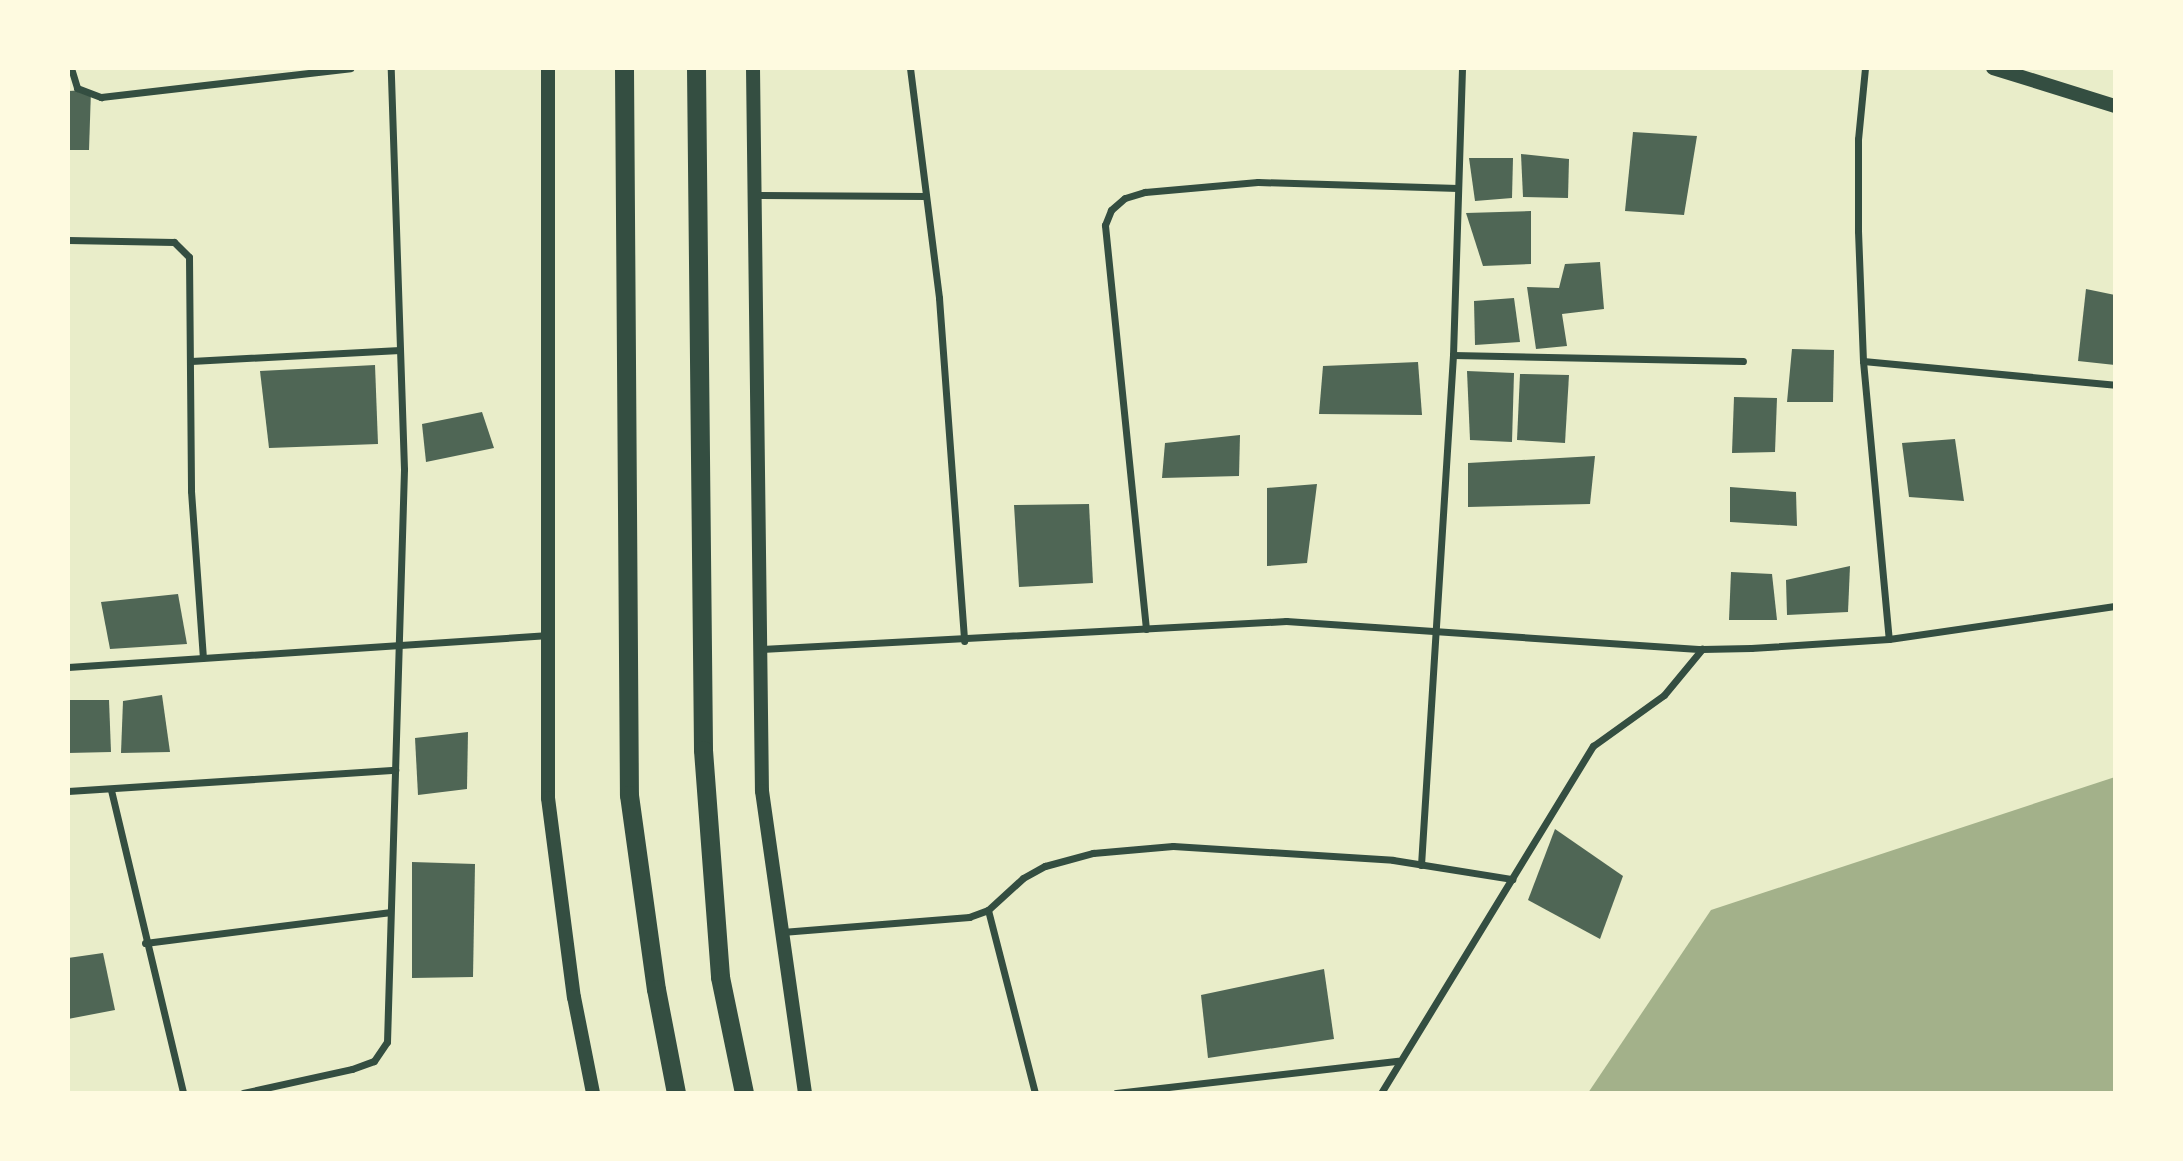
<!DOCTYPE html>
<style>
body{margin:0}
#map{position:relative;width:2183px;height:1161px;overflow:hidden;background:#e9edc9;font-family:Karla,sans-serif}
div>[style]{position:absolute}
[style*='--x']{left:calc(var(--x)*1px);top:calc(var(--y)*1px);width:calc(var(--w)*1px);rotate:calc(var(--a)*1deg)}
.water>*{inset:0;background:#a3b18a}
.building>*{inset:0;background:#4f6655}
.minor>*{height:7px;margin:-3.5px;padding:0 3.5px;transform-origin:3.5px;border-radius:3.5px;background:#344e41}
.secondary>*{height:14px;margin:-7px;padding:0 7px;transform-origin:7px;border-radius:7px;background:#344e41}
.trunk>*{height:19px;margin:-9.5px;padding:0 9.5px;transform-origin:9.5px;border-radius:9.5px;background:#344e41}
span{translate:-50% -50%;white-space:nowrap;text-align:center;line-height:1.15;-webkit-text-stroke:6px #fefae0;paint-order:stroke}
.frame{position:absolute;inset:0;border:70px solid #fefae0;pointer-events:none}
</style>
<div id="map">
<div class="water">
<i style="clip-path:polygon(2115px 777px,2115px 1093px,1588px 1093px,1711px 910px)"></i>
</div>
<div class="building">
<i style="clip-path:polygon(91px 90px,89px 150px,68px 150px,68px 91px)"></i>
<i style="clip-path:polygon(1633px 132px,1697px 136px,1684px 215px,1625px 211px)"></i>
<i style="clip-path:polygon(1521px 154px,1569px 159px,1568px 198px,1523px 197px)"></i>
<i style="clip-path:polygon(1469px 158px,1513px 158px,1512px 198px,1475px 201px)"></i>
<i style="clip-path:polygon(1531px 211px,1531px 264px,1483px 266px,1466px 213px)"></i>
<i style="clip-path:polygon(1600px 262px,1604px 309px,1562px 314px,1567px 346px,1536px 349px,1527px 287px,1559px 288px,1565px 264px)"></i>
<i style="clip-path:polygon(2086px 289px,2115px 295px,2115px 365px,2078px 361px)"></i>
<i style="clip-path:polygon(1514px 298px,1520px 342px,1475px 345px,1474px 301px)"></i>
<i style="clip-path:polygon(1792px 349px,1834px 350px,1833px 402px,1787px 402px)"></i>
<i style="clip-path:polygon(1418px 362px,1422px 415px,1319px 414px,1323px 366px)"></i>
<i style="clip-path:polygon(375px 365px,378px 444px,269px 448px,260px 371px)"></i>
<i style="clip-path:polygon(1467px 371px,1514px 373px,1512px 442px,1470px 440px)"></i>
<i style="clip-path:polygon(1520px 374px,1569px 375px,1565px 443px,1517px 440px)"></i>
<i style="clip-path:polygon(1734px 397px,1777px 398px,1775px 452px,1732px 453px)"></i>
<i style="clip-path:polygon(482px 412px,494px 448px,426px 462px,422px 424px)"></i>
<i style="clip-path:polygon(1240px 435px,1239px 476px,1162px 478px,1165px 443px)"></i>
<i style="clip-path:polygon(1955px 439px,1964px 501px,1909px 497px,1902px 443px)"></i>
<i style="clip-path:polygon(1595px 456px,1590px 504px,1468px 507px,1468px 463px)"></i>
<i style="clip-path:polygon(1317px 484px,1307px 563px,1267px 566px,1267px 488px)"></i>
<i style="clip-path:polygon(1730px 487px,1796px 492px,1797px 526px,1730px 522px)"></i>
<i style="clip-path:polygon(1089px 504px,1093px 583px,1019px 587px,1014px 505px)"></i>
<i style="clip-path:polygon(1850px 566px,1848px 612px,1787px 615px,1786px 580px)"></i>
<i style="clip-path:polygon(1731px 572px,1772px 574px,1777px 620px,1729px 620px)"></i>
<i style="clip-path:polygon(178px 594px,187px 644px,110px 649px,101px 602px)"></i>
<i style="clip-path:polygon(162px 695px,170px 752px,121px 753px,123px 701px)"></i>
<i style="clip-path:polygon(68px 700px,109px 700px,111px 752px,68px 753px)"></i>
<i style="clip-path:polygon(468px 732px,467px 789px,418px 795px,415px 738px)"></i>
<i style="clip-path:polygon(1555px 829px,1623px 876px,1600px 939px,1528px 900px)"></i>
<i style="clip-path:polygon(412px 862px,475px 864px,473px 977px,412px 978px)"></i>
<i style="clip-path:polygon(103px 953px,115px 1010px,68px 1019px,68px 958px)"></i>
<i style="clip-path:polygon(1324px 969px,1334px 1039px,1208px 1058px,1201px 995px)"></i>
</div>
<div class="minor">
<i style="--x:71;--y:68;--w:21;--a:73"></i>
<i style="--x:77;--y:88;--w:26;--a:21"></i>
<i style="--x:101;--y:97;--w:251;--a:-6.6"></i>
<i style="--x:910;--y:68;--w:232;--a:82.8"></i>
<i style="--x:939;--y:298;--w:344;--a:85.8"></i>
<i style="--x:1865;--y:68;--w:71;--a:95.6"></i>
<i style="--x:1858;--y:139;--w:92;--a:90"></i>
<i style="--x:1858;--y:231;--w:130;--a:87.8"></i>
<i style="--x:1863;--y:361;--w:279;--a:84.7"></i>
<i style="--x:755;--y:195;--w:171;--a:0.3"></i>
<i style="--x:68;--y:240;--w:106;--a:1.1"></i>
<i style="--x:174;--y:242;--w:21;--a:45"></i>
<i style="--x:189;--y:257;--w:234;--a:89.5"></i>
<i style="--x:191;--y:491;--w:167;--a:85.9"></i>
<i style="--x:1453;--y:355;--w:290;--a:1.2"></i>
<i style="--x:191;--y:361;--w:209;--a:-3"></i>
<i style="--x:1863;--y:361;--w:253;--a:5.4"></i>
<i style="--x:1146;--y:629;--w:406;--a:-95.8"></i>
<i style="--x:1105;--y:225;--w:16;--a:-68"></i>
<i style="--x:1111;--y:210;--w:18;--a:-41"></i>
<i style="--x:1125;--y:198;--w:21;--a:-17"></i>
<i style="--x:1145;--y:192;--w:113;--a:-5.1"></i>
<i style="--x:1258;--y:182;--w:200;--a:1.7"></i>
<i style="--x:761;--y:649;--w:526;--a:-3.05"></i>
<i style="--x:1286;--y:621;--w:417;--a:3.9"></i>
<i style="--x:1702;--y:649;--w:49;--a:-1.2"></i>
<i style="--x:1751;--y:648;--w:138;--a:-3.7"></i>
<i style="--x:1889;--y:639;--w:228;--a:-8.3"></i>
<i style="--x:68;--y:667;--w:482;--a:-3.8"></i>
<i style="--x:111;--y:790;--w:311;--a:76.6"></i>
<i style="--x:68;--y:791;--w:328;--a:-3.7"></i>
<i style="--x:1421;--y:865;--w:511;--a:-86.41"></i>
<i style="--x:1453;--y:355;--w:287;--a:-88.2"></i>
<i style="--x:988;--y:910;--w:189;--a:75.6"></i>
<i style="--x:782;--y:932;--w:188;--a:-4.6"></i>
<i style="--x:969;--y:917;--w:20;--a:-20"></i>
<i style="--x:988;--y:910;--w:47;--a:-42.4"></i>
<i style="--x:1023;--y:878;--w:25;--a:-29"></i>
<i style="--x:1045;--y:866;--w:50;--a:-15.2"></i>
<i style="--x:1093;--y:853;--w:80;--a:-5"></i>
<i style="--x:1173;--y:846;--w:220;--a:3.6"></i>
<i style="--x:1393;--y:860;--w:121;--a:9.1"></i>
<i style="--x:145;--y:943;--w:246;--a:-7.2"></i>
<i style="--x:243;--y:1093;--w:112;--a:-12.4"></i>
<i style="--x:352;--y:1069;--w:23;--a:-20"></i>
<i style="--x:374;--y:1061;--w:23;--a:-56"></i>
<i style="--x:387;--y:1042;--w:573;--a:-88.3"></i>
<i style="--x:404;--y:469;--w:401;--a:-91.9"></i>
<i style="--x:1116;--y:1093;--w:284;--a:-6.5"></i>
<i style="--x:1381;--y:1093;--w:407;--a:-58.6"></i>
<i style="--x:1593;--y:746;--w:87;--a:-35.7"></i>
<i style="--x:1664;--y:695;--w:60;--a:-50.4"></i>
</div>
<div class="secondary">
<i style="--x:548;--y:68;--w:730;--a:90"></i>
<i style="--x:548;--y:798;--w:201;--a:82.6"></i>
<i style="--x:574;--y:997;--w:98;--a:78.8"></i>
<i style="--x:753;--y:68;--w:723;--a:89.29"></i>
<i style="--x:762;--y:791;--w:305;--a:81.9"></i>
<i style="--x:1993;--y:68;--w:128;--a:17.3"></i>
</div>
<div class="trunk">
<i style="--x:624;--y:68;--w:727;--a:89.61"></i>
<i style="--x:629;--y:795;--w:196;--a:82.1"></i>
<i style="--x:656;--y:989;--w:106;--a:79.1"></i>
<i style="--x:696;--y:68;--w:682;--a:89.41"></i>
<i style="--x:703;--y:750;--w:228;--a:85.7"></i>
<i style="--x:720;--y:977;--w:118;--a:78.3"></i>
</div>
<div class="frame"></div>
</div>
